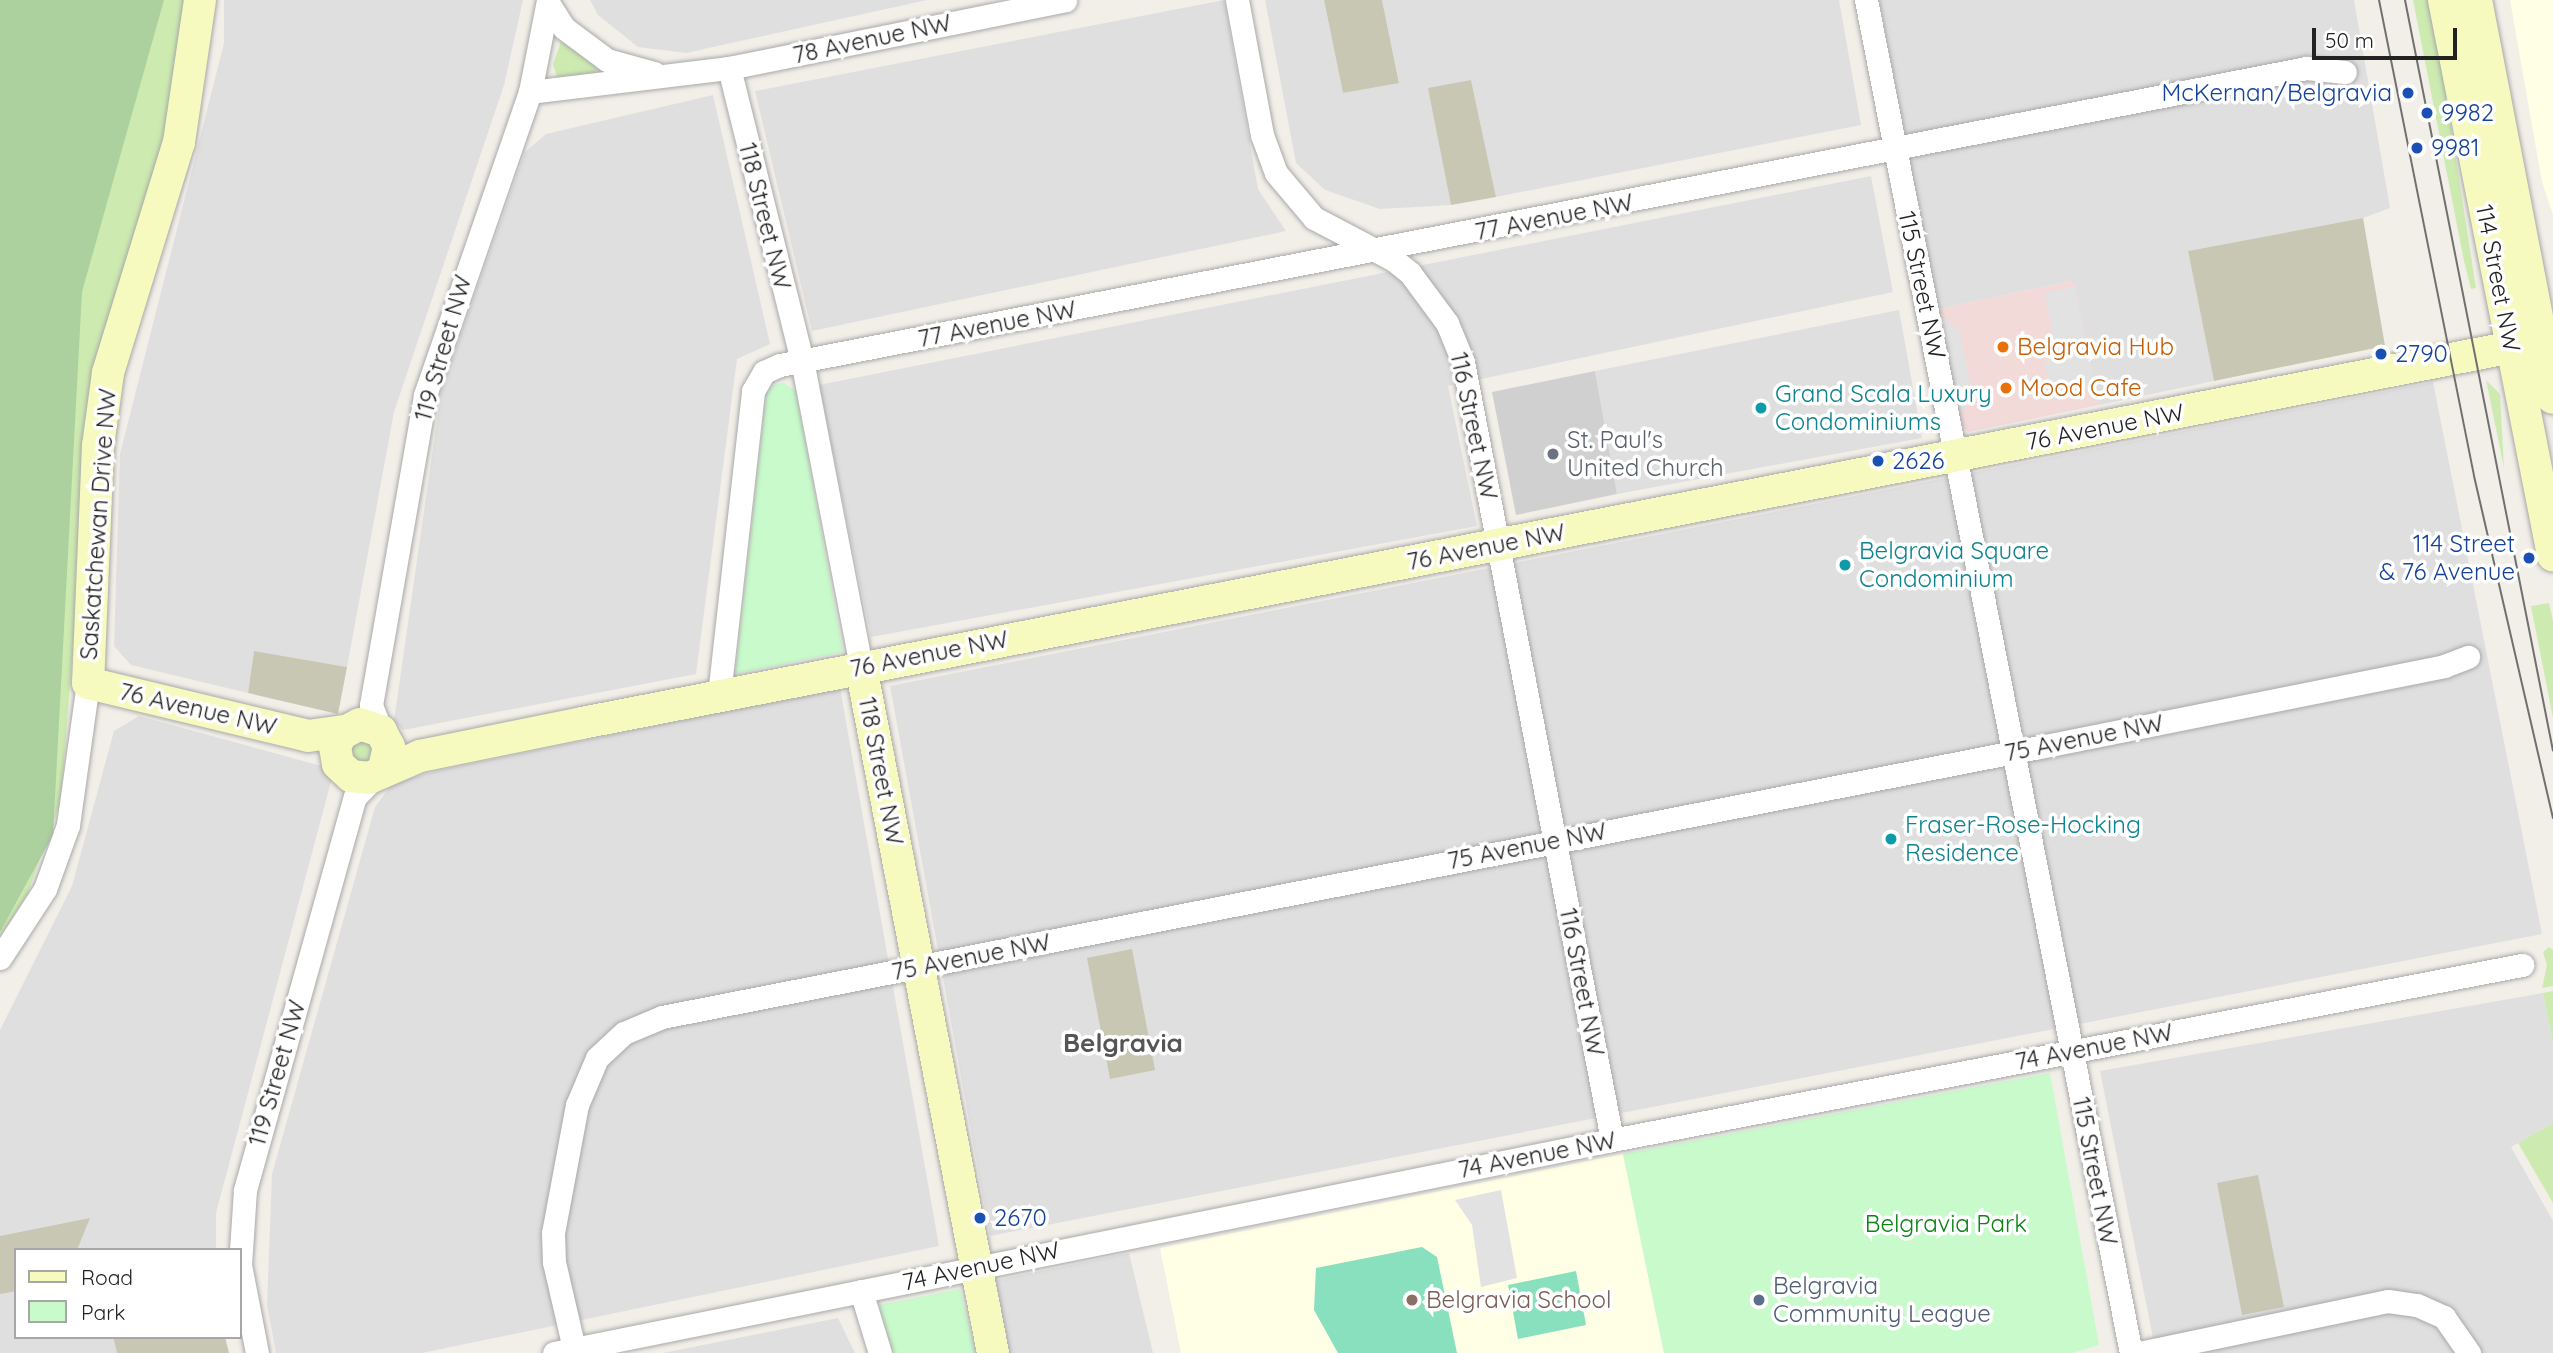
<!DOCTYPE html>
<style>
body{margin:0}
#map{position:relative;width:2553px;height:1353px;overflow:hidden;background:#f2efe9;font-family:Quicksand,sans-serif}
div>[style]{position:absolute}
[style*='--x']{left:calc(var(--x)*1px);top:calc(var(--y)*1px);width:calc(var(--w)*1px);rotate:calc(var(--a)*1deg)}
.residential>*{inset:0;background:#e0dfdf}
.commercial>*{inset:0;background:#f2dad9}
.education>*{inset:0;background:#ffffe5}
.religious>*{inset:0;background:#d0d0d0}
.construction>*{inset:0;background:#c7c7b4}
.grass>*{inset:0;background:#cdebb0}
.forest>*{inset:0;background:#add19e}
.park>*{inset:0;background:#c8facc}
.pitch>*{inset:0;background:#88e0be}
.parking>*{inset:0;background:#e2e2e2}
.roads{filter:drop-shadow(0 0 2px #a9a9a9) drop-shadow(0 0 2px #a9a9a9)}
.street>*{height:23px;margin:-11.5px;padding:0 11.5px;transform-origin:11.5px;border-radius:11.5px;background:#fff}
.secondary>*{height:32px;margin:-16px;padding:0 16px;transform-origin:16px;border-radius:16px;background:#f7fabf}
.tram>*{height:2px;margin:-1px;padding:0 1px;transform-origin:1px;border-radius:1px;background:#707070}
.dots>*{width:19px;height:19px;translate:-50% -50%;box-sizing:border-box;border:4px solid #fff;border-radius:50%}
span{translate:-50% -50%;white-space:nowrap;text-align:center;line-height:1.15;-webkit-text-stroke:7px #fff;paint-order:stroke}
.street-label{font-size:24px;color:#222}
.transit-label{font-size:24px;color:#164399}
.right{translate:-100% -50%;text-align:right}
.left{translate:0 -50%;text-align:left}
.food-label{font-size:24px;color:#c56008}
.culture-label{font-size:24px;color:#0d838f}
.worship-label{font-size:24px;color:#5b616d}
.park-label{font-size:24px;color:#0c8416}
.service-label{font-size:24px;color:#4e5e75}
.education-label{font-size:24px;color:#785e54}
.neighbourhood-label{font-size:26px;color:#555;font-weight:700}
.legend{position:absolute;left:14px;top:1248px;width:228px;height:91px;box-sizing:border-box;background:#fff;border:2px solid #a7a7a7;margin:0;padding:9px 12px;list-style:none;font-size:21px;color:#222}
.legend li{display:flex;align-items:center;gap:14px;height:35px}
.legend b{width:35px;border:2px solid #a7a7a7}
.scale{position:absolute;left:2312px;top:28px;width:145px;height:32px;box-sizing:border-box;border:4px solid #222;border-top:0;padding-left:9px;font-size:21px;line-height:24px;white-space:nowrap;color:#222;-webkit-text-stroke:5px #fff;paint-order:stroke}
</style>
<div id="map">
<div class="residential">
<i style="clip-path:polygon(224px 0,523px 0,504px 85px,394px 412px,347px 667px,254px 651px,248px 693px,131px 665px,114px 646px,120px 454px,224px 43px)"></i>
<i style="clip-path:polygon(590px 0,927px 0,686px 53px,638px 47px,598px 15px)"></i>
<i style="clip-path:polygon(1224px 0,1258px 189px,1286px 231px,812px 331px,755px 91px)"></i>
<i style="clip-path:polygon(1265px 0,1324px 0,1343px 93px,1399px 82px,1382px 0,1839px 0,1861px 125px,1496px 197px,1471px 80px,1429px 89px,1451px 205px,1380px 209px,1325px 190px,1296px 163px)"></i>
<i style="clip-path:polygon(1879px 0,2354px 0,2390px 208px,2363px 218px,2188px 251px,2214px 381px,2099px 405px,2071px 281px,1938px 309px)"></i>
<i style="clip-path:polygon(713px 95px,770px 344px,737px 359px,696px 674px,403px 730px,394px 721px,441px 392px,525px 152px,546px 134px)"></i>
<i style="clip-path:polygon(1871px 176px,1893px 292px,1448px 386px,1477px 526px,871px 637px,819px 385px)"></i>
<i style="clip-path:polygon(1899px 310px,1922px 438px,1617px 494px,1595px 371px)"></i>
<i style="clip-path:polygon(2433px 382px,2542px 934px,990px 1236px,890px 686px)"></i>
<i style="clip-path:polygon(840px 688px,939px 1246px,422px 1353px,276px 1353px,267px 1305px,272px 1174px,375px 807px,392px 784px,436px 771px)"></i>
<i style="clip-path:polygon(139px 716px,325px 767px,332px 778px,216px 1213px,216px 1250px,16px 1250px,16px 1337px,113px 1337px,117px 1353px,0 1353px,0 1030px,72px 886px,114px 731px)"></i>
<i style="clip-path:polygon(2543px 993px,2553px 1043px,2553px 1123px,2511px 1147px,2553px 1221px,2553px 1353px,2156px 1353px,2100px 1071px)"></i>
<i style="clip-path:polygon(1129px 1253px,1153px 1353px,1007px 1353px,992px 1281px)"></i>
<i style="clip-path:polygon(838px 1318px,855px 1353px,663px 1353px)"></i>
</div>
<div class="commercial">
<i style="clip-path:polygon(2071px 281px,2075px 284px,2099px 405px,1968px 432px,1962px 426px,1938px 309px)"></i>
</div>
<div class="education">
<i style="clip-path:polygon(2510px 0,2553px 0,2553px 215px,2542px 182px)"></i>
<i style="clip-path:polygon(1623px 1154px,1664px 1353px,1181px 1353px,1160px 1248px)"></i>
</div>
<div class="religious">
<i style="clip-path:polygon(1595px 371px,1617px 494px,1516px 515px,1492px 392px)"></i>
</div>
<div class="construction">
<i style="clip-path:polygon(1324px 0,1382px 0,1399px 83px,1343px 93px)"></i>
<i style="clip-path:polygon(1471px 80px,1496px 197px,1451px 205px,1428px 88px)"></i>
<i style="clip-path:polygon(2363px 218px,2385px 346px,2214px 381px,2188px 251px)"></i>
<i style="clip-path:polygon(254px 651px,347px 667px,338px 714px,248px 693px)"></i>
<i style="clip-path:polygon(1132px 949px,1155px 1070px,1110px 1079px,1087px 958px)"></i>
<i style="clip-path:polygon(2258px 1175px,2284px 1307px,2242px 1315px,2217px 1183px)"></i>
<i style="clip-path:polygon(90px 1218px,77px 1250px,16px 1250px,16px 1291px,0 1294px,0 1236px)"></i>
<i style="clip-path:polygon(113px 1337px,225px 1337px,229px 1353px,117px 1353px)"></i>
</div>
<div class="grass">
<i style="clip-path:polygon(134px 0,185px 0,165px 139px,95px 365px,61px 801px,27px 895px,0 936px,35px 467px)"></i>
<i style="clip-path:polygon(2413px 0,2431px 0,2476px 288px,2471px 289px,2464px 261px)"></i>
<i style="clip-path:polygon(561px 42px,598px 66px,594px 75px,557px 77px,553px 64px)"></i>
<i style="clip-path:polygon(2486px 380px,2500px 394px,2504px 468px)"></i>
<i style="clip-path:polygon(2549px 603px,2553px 621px,2553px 718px,2531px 606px)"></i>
<i style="clip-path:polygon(372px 738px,375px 761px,356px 766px,349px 743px)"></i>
<i style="clip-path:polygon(2549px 947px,2553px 950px,2553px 986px,2542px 988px,2547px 965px,2543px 952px)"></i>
<i style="clip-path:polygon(2553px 991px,2553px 1043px,2543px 993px)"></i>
<i style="clip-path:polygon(2553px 1123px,2553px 1203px,2518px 1143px)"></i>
</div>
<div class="forest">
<i style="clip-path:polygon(0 0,164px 0,82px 292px,53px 835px,0 932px)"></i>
</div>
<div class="park">
<i style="clip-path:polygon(784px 383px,796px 391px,843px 652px,735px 674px,766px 394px,773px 385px)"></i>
<i style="clip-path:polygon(2050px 1073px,2099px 1345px,2072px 1353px,1664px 1353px,1623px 1154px)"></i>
<i style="clip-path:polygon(960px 1289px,976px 1353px,893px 1353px,879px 1305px)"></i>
</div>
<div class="pitch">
<i style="clip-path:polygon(1422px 1247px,1437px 1257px,1457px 1353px,1338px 1353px,1314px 1310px,1316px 1268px)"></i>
<i style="clip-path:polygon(1576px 1271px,1586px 1325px,1518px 1339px,1508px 1285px)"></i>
</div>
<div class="parking">
<i style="clip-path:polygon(2075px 287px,2096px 391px,2052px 399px,2044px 361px,2058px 358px,2045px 293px)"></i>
<i style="clip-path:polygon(1939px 315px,1959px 329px,1973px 397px,1960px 416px)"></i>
<i style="clip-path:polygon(1501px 1190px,1517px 1278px,1481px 1287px,1472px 1225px,1455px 1200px)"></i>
</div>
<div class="roads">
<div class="street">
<i style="--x:1237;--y:0;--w:137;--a:79.5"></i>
<i style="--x:1262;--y:135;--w:40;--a:69.8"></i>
<i style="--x:1276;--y:173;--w:59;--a:49.8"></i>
<i style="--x:1314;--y:218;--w:90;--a:27.7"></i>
<i style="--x:1394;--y:260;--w:21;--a:39"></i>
<i style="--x:1410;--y:273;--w:62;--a:53.5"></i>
<i style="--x:1447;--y:323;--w:42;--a:67.7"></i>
<i style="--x:1463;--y:362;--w:792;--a:79.16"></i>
<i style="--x:1866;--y:0;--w:1379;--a:78.92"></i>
<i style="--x:548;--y:3;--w:30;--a:57"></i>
<i style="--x:564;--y:28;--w:54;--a:36.7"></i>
<i style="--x:607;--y:60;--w:49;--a:15.5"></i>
<i style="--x:729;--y:68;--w:301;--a:76"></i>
<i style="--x:802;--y:360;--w:313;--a:79.1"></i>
<i style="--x:530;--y:92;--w:200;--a:-6.9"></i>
<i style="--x:729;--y:68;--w:343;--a:-11.4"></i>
<i style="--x:719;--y:695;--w:306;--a:-83.6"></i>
<i style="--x:753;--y:391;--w:22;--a:-60"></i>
<i style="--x:764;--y:372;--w:17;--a:-24"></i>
<i style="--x:780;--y:365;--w:1555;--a:-11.01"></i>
<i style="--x:2306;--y:68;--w:39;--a:6"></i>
<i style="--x:381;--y:731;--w:28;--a:-111"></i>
<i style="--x:371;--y:705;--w:315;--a:-80.1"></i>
<i style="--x:425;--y:395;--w:321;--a:-70.9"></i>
<i style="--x:530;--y:92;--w:94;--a:-78.9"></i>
<i style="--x:0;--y:958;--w:82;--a:-56.9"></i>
<i style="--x:45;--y:889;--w:68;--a:-70.2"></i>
<i style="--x:68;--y:825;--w:143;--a:-82"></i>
<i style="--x:861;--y:1291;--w:65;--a:73"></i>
<i style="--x:257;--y:1353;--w:90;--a:-100.9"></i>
<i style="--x:240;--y:1265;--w:75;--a:-86.2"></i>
<i style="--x:245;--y:1190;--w:408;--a:-74.4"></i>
<i style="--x:355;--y:797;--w:32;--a:-46"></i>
<i style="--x:554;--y:1353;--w:1079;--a:-11.38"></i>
<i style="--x:1612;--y:1140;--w:927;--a:-10.89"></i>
<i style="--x:575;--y:1353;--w:93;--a:-103"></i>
<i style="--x:554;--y:1262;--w:29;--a:-92"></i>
<i style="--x:553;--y:1233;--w:130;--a:-79.4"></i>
<i style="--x:577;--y:1105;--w:51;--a:-66.9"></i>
<i style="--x:597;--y:1058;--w:37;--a:-43"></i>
<i style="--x:624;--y:1033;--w:41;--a:-22.8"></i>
<i style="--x:662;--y:1017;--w:1399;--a:-11.09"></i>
<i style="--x:2035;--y:748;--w:417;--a:-11.3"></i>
<i style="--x:2444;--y:666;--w:26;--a:-21"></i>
<i style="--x:2139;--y:1353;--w:254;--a:-11.8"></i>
<i style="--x:2388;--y:1301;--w:29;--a:8"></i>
<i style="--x:2417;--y:1305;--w:30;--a:24"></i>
<i style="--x:2444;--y:1317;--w:44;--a:55.2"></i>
</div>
<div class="secondary">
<i style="--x:200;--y:0;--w:144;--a:98.4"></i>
<i style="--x:179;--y:142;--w:242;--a:107.1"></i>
<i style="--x:108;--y:373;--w:74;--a:97.8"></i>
<i style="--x:98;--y:446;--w:237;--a:92.4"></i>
<i style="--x:88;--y:683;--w:226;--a:13.5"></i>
<i style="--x:308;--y:736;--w:36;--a:-8"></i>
<i style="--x:2444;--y:0;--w:566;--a:78.89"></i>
<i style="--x:2476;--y:0;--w:405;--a:79.1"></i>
<i style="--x:861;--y:667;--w:699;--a:79.11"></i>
<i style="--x:384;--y:768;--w:22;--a:-77"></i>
<i style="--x:389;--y:747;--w:18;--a:-117"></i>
<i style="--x:381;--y:731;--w:22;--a:-162"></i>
<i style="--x:360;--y:724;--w:21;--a:152"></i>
<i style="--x:341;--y:734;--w:14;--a:115"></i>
<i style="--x:335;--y:747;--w:17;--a:80"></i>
<i style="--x:338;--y:764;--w:18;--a:43"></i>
<i style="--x:351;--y:776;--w:18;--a:6"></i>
<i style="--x:369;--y:778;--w:56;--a:-23.3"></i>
<i style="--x:420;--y:756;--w:165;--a:-11.5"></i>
<i style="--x:582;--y:723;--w:2008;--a:-11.02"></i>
</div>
</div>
<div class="tram">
<i style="--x:2379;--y:0;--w:485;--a:78.7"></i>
<i style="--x:2474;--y:476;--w:351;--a:77"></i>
<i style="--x:2405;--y:0;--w:765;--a:78.85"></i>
</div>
<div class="dots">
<i style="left:2408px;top:93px;background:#1a4fb4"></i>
<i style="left:2427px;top:113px;background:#1a4fb4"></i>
<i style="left:2417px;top:148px;background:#1a4fb4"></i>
<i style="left:2003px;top:347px;background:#e8710a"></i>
<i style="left:2381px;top:354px;background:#1a4fb4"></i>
<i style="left:2006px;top:388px;background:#e8710a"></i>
<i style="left:1761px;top:408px;background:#0f9aa8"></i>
<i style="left:1553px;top:454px;background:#6b7280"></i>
<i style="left:1878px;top:461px;background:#1a4fb4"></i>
<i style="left:2529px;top:558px;background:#1a4fb4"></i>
<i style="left:1845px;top:565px;background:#0f9aa8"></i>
<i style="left:1891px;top:839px;background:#0f9aa8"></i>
<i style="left:980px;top:1218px;background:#1a4fb4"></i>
<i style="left:1412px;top:1300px;background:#8d6e63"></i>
<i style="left:1759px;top:1300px;background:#5c6f8a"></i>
</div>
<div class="street-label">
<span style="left:872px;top:39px;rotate:-12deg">78 Avenue NW</span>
<span style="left:765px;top:216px;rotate:76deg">118 Street NW</span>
<span style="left:1554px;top:217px;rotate:-11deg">77 Avenue NW</span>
<span style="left:2498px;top:278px;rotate:79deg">114 Street NW</span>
<span style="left:1922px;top:285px;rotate:78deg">115 Street NW</span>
<span style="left:997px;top:324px;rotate:-11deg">77 Avenue NW</span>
<span style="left:443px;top:348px;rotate:-74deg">119 Street NW</span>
<span style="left:1474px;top:426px;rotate:78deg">116 Street NW</span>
<span style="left:2105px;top:427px;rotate:-11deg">76 Avenue NW</span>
<span style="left:98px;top:524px;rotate:-86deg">Saskatchewan Drive NW</span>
<span style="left:1486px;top:547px;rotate:-11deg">76 Avenue NW</span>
<span style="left:929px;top:654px;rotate:-11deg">76 Avenue NW</span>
<span style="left:198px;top:709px;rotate:13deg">76 Avenue NW</span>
<span style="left:2084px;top:738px;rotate:-11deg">75 Avenue NW</span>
<span style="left:881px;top:771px;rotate:79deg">118 Street NW</span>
<span style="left:1527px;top:846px;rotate:-11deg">75 Avenue NW</span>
<span style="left:971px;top:957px;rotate:-11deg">75 Avenue NW</span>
<span style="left:1582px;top:982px;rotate:79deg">116 Street NW</span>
<span style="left:2094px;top:1047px;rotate:-11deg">74 Avenue NW</span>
<span style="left:277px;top:1073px;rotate:-74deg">119 Street NW</span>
<span style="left:1537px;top:1155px;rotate:-11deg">74 Avenue NW</span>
<span style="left:2095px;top:1171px;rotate:79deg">115 Street NW</span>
<span style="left:981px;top:1266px;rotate:-12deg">74 Avenue NW</span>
</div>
<div class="transit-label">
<span class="right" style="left:2392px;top:93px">McKernan/Belgravia</span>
<span class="left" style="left:2441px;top:113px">9982</span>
<span class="left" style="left:2431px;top:148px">9981</span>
<span class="left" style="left:2395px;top:354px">2790</span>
<span class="left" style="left:1892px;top:461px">2626</span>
<span class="right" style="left:2515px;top:558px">114 Street<br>&amp; 76 Avenue</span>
<span class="left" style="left:994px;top:1218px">2670</span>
</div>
<div class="food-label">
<span class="left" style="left:2017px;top:347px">Belgravia Hub</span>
<span class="left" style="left:2020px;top:388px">Mood Cafe</span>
</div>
<div class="culture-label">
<span class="left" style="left:1775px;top:408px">Grand Scala Luxury<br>Condominiums</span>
<span class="left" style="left:1859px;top:565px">Belgravia Square<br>Condominium</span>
<span class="left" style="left:1905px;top:839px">Fraser-Rose-Hocking<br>Residence</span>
</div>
<div class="worship-label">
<span class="left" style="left:1567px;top:454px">St. Paul's<br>United Church</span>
</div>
<div class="park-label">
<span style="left:1946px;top:1224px">Belgravia Park</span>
</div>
<div class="service-label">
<span class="left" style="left:1773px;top:1300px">Belgravia<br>Community League</span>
</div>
<div class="education-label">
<span class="left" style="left:1426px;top:1300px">Belgravia School</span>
</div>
<div class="neighbourhood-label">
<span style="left:1123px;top:1043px">Belgravia</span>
</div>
<ul class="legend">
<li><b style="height:9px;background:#f7fabf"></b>Road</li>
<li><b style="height:19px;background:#c8facc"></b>Park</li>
</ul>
<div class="scale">50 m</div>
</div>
